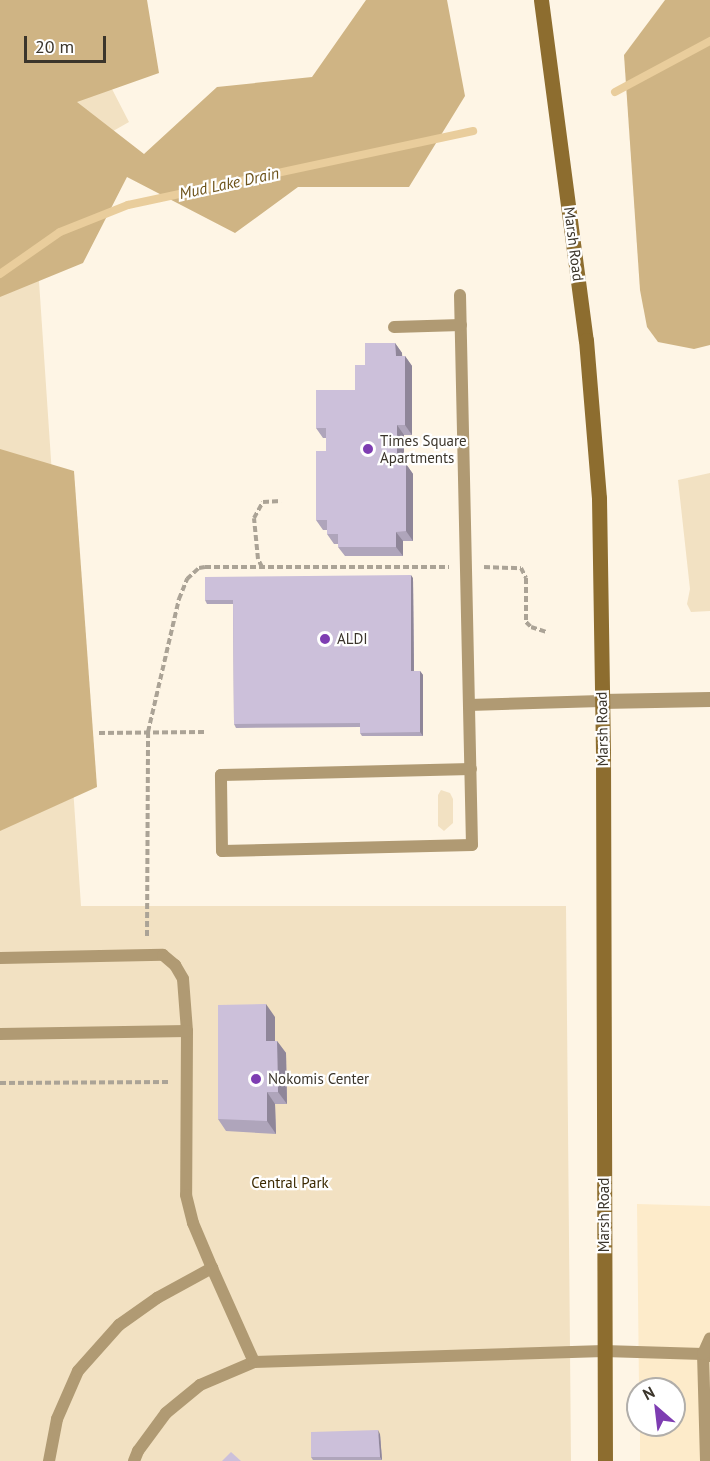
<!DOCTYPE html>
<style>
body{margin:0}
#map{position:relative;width:710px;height:1461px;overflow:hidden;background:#fef5e5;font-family:"PT Sans",sans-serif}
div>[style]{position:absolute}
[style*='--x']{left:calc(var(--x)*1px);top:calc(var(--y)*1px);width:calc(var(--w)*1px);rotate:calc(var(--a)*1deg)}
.built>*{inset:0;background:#fdebca}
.green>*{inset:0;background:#f2e1c2}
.forest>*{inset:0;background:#cfb484}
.stream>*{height:8px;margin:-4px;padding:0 4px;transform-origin:4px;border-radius:4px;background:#e9cd9c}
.path>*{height:4px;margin-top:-2px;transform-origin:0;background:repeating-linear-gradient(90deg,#aba396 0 6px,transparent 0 9px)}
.service>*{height:12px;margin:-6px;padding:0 6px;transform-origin:6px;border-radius:6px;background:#b09a73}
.minor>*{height:15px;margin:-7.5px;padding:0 7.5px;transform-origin:7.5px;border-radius:7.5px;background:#b09a73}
.secondary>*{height:15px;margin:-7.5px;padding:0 7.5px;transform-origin:7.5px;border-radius:7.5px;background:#8d6d2f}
.wall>*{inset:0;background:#afa5bb}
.shaded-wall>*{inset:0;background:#8f8699}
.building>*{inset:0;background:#ccc0da}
.dots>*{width:16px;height:16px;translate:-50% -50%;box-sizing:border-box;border:3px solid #fff;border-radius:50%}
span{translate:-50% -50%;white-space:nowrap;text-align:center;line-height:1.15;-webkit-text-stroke:4.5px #fff;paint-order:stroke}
.street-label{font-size:15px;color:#3b352b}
.poi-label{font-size:15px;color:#3b352b}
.left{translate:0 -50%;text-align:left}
.park-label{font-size:15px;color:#3b2900}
.water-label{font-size:16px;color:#6d5219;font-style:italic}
.north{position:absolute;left:626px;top:1377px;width:60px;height:60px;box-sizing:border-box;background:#fff;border:2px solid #b1aeaa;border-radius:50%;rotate:332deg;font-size:16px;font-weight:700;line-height:24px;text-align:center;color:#3b352b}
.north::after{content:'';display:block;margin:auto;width:21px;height:27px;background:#7e3db2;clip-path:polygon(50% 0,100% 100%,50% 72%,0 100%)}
.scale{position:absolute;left:24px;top:36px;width:82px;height:27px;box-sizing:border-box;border:3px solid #3b352b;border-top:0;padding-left:8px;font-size:18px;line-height:21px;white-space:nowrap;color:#3b352b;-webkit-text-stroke:4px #fff;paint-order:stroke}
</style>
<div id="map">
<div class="built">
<i style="clip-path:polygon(637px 1204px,710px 1206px,710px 1461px,640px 1461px,640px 1425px,674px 1425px,674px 1389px,639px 1389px)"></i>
</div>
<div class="green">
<i style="clip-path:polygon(0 0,66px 0,129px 122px,32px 177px,81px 906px,566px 906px,571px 1461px,0 1461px)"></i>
<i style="clip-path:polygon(710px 473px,710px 611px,691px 612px,687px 604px,690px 589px,678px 480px)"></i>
<i style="clip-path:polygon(441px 790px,450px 793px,453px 799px,453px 823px,444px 831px,438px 826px,438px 795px)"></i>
</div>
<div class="forest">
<i style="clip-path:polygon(0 0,147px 0,159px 73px,77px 102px,144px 154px,217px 87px,312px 77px,366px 0,447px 0,465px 96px,409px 187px,298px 187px,235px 233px,127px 177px,83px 263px,0 297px)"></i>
<i style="clip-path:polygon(665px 0,710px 0,710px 345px,694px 349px,658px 342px,647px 327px,640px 290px,624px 55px)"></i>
<i style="clip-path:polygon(0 449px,74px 471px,97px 787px,0 831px)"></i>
</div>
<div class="stream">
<i style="--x:615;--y:92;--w:108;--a:-28.2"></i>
<i style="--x:0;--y:274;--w:73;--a:-35"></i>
<i style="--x:60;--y:232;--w:73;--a:-21.7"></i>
<i style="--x:128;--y:205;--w:353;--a:-12.1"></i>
</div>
<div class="path">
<i style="--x:262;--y:567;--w:9;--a:-117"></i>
<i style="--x:258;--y:559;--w:41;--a:-95.6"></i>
<i style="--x:254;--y:518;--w:18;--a:-61"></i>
<i style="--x:263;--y:502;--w:18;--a:-3"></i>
<i style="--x:484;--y:567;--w:37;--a:2"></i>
<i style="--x:521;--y:568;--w:11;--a:63"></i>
<i style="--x:526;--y:578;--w:44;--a:90"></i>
<i style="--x:526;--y:622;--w:7;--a:45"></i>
<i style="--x:531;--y:627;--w:16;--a:18"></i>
<i style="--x:99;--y:733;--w:105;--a:-0.5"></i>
<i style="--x:147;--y:936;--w:204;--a:-89.7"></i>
<i style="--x:148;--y:732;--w:137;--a:-76.9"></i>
<i style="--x:179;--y:599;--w:22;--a:-68"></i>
<i style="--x:187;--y:579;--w:16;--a:-43"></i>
<i style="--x:199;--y:568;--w:6;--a:-9"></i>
<i style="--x:205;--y:567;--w:244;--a:0"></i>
<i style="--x:0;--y:1083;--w:169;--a:-0.3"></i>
</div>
<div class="service">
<i style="--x:460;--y:295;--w:550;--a:88.75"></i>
<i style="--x:472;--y:845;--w:250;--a:178.6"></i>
<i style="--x:222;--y:851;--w:76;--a:-90.8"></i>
<i style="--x:221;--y:775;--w:250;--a:-1.4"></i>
<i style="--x:394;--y:327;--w:67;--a:-1.7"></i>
<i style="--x:469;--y:705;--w:132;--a:-1.7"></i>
<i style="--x:0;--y:958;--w:163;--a:-1.1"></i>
<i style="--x:163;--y:955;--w:16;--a:40"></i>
<i style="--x:175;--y:965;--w:16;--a:60"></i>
<i style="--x:183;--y:979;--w:52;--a:85.6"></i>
<i style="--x:187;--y:1031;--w:164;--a:90.3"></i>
<i style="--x:186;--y:1195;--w:29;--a:76"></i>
<i style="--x:193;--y:1223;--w:49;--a:67.1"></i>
<i style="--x:0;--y:1034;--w:187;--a:-0.9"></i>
<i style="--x:49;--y:1461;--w:43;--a:-79.2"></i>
<i style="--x:57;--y:1419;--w:52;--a:-66.4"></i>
<i style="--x:78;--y:1371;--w:62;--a:-48.3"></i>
<i style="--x:119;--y:1325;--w:47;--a:-35.4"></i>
<i style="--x:157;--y:1298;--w:63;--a:-28.6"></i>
<i style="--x:212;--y:1268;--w:103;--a:65.9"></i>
<i style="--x:134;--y:1461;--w:11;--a:-68"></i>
<i style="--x:138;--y:1451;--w:47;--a:-53.6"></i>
<i style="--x:166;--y:1413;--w:44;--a:-39.5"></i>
<i style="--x:200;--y:1385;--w:59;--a:-23.1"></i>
<i style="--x:254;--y:1362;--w:350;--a:-1.8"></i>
<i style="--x:604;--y:1351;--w:99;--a:1.7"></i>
<i style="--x:703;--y:1354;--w:7;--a:16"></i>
<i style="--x:706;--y:1461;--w:107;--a:-91.6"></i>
<i style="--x:703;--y:1354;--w:17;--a:-66"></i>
</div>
<div class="minor">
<i style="--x:601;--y:701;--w:109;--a:-1.1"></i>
</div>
<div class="secondary">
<i style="--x:541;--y:0;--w:343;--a:82.5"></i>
<i style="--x:586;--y:340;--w:159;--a:85.3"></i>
<i style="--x:599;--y:498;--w:254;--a:89.1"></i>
<i style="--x:603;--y:752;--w:709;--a:89.84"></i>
</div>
<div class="wall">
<i style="clip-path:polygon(395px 343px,402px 353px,402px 356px,405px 356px,412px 366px,412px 435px,404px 435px,404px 464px,406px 464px,413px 474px,413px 541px,403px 541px,403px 556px,345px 556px,338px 547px,338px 544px,334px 544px,327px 534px,327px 530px,323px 530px,316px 520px,326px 451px,326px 438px,323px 438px,316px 428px,355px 390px,365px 365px)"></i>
<i style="clip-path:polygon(413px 578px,414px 671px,420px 671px,423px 675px,423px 736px,362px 736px,360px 733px,360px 727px,236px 728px,234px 724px,233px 604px,207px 604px,205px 600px)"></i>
<i style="clip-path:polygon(275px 1017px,275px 1041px,277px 1041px,286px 1053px,287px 1104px,275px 1104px,276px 1134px,226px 1131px,218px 1119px)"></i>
<i style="clip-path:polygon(380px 1434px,382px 1460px,313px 1460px,311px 1457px)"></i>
</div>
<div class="shaded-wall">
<i style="clip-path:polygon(395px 343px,402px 353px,403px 366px,396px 356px)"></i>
<i style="clip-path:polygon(405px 356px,412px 366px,412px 435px,405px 425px)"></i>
<i style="clip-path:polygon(397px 425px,404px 435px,404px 474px,397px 464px)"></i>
<i style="clip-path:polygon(406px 464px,413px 474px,413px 541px,406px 531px)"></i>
<i style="clip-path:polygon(396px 532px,403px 541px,403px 556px,396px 547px)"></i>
<i style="clip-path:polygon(411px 575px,413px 578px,414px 675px,411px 671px)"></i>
<i style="clip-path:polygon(420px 671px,423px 675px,423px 736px,420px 732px)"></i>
<i style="clip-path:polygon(266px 1004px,275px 1017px,275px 1053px,266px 1041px)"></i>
<i style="clip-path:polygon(277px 1041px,286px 1053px,287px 1104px,278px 1092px)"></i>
<i style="clip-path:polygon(267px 1092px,275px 1104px,276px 1134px,267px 1121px)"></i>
<i style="clip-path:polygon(378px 1430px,380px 1434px,382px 1460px,380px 1457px)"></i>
</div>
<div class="building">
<i style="clip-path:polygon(365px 343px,395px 343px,396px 356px,405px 356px,405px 425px,397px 425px,397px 464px,406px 464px,406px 531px,396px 532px,396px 547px,338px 547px,338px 534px,327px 534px,327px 520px,316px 520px,316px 451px,326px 451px,326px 428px,316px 428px,316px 390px,355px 390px,355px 365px,365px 365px)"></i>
<i style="clip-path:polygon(411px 575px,411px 671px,420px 671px,420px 732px,360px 733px,360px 723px,234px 724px,233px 600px,205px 600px,205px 577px)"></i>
<i style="clip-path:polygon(266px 1004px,266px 1041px,277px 1041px,278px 1092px,267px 1092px,267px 1121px,218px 1119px,218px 1005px)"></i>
<i style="clip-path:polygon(378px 1430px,380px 1457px,311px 1457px,311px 1432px)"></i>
<i style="clip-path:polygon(231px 1452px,241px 1461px,222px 1461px)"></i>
</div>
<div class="dots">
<i style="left:368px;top:449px;background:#7e3db2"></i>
<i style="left:325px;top:639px;background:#7e3db2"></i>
<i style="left:256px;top:1079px;background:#7e3db2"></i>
</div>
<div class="street-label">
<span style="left:574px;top:244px;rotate:83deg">Marsh Road</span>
<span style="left:602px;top:729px;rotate:-91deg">Marsh Road</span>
<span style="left:604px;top:1215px;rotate:-90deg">Marsh Road</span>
</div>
<div class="poi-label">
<span class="left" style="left:380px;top:449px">Times Square<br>Apartments</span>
<span class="left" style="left:337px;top:639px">ALDI</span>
<span class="left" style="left:268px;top:1079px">Nokomis Center</span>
</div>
<div class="park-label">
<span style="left:290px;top:1183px">Central Park</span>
</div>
<div class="water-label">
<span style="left:229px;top:183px;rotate:-12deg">Mud Lake Drain</span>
</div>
<div class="north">N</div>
<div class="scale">20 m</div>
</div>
